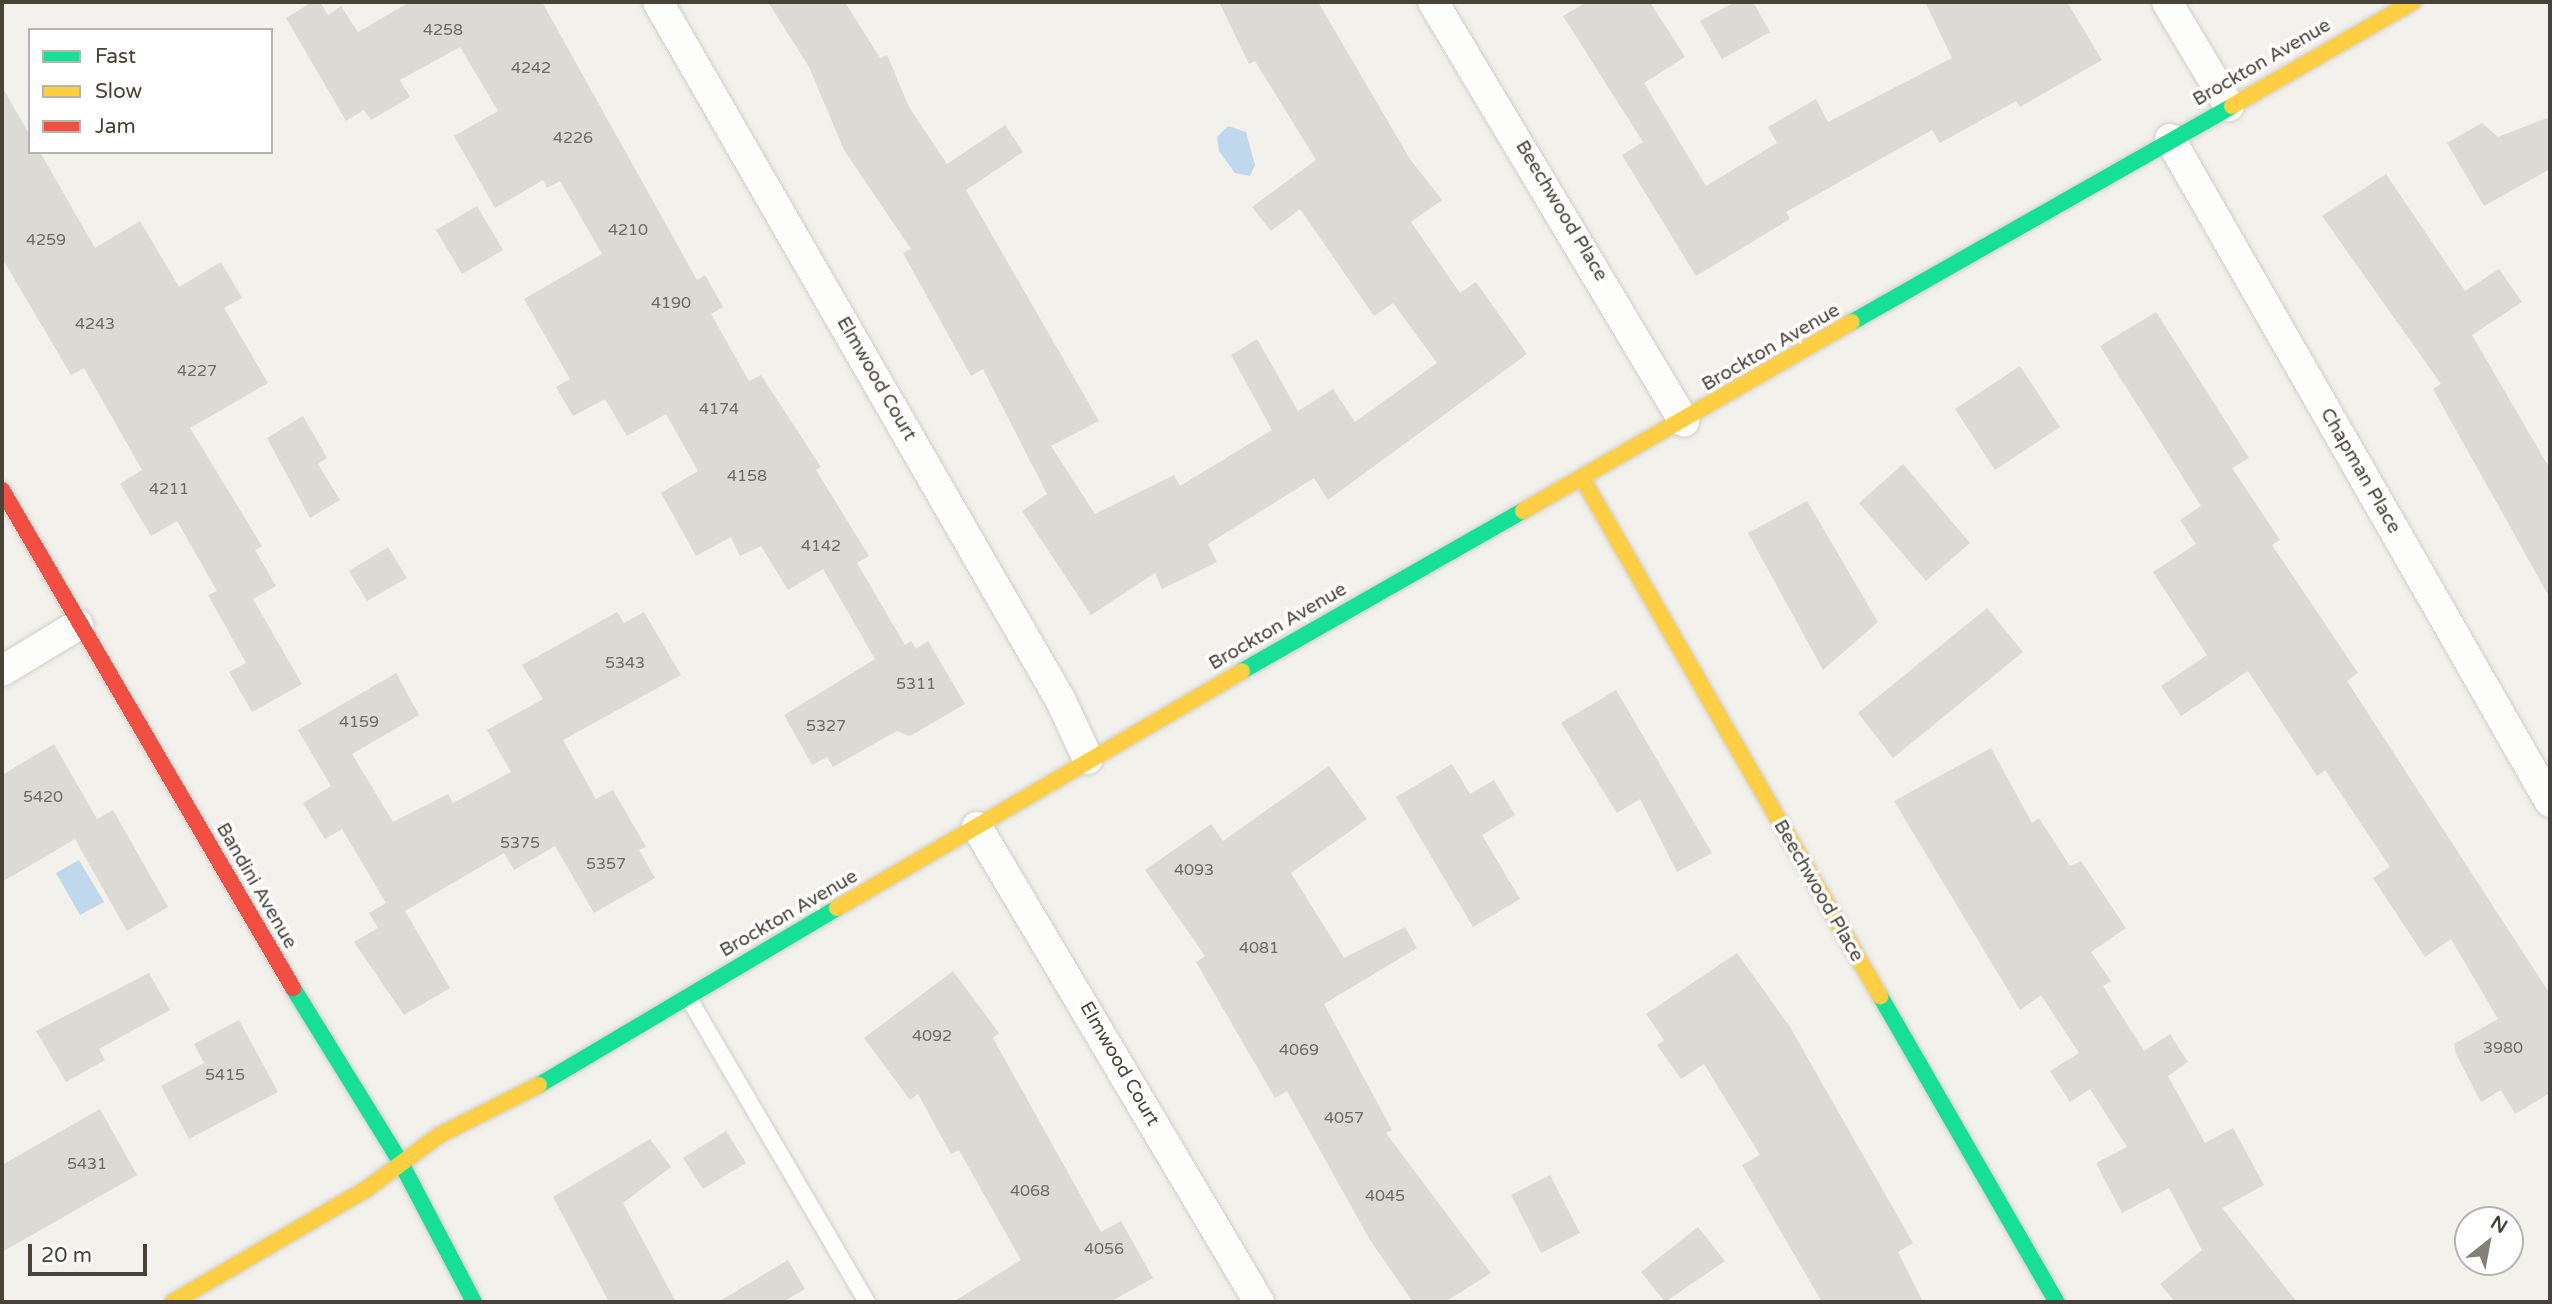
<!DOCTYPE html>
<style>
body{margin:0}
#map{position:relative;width:2552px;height:1304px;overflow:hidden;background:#f2f1ec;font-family:"Varela Round",sans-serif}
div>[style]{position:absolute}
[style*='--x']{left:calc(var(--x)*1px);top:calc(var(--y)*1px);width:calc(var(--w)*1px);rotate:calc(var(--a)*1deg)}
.water>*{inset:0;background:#c0d8ec}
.building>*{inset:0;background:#dbdad5}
.roads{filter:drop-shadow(0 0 2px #d0ceca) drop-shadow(0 0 2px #d0ceca)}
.lane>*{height:16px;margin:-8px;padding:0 8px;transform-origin:8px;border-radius:8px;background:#fdfdfc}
.street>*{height:30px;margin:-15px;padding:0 15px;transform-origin:15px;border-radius:15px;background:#fdfdfc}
.fast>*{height:16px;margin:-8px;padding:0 8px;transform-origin:8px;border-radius:8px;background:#16e098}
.slow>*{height:16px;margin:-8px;padding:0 8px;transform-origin:8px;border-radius:8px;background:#ffcf43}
.jam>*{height:16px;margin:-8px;padding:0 8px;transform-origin:8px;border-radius:8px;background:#f24e42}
span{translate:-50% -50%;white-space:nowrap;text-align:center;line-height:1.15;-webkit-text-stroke:7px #fff;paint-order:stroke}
.number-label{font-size:16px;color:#6e6a61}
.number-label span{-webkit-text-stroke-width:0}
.street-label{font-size:19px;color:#484339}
.frame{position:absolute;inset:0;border:4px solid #484339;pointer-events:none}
.legend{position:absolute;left:28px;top:28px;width:245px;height:126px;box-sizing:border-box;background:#fff;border:2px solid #b6b4b0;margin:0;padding:9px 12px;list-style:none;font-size:21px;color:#484339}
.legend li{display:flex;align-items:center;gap:14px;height:35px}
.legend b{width:35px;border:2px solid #b6b4b0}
.north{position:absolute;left:2454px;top:1206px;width:70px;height:70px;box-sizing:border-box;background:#fff;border:2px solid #b6b4b0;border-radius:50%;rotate:31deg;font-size:19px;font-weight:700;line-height:28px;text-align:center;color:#484339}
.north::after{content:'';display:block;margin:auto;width:24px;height:32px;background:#848078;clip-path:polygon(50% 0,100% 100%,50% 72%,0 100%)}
.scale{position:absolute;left:28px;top:1244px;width:119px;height:32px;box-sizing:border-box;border:4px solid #484339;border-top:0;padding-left:9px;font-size:21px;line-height:24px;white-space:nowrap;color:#484339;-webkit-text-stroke:5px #fff;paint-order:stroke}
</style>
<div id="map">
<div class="water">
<i style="clip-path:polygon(1228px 126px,1246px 132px,1255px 165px,1250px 176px,1235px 173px,1219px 151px,1217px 137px)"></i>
<i style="clip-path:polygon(79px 860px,104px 902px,80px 915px,56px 873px)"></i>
</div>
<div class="building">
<i style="clip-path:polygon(312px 2px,320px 2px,328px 15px,341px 6px,358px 32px,410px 2px,542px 2px,697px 280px,705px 275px,723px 307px,711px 314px,749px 381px,761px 375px,821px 467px,816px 470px,869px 556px,857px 563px,905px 645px,911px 641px,916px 649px,928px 641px,965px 704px,910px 736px,897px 731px,833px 767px,827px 757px,812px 765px,784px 715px,875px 659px,823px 569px,788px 590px,761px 546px,740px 556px,731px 537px,696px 556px,661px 493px,698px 471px,666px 414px,627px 436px,605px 399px,573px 416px,556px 387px,570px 379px,524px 299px,602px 254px,560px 181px,547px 188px,543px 180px,495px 208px,454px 136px,498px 111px,460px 47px,400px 80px,410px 97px,371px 120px,364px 110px,346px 121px,286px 18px)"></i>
<i style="clip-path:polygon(768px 2px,845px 2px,880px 58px,887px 55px,909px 107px,947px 164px,1005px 125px,1023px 152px,966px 190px,1099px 421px,1051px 446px,1095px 514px,1174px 475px,1180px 486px,1272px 430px,1231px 355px,1257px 339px,1298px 411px,1333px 389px,1355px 422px,1437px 363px,1393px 303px,1374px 316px,1300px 209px,1271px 231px,1252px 207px,1316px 160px,1255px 61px,1249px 64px,1219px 2px,1318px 2px,1410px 159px,1442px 200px,1411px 222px,1460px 293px,1476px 282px,1527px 354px,1328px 500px,1314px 478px,1208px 544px,1217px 562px,1162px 589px,1155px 573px,1091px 615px,1022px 511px,1047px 494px,983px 369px,971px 376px,903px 253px,911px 249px,844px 150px,809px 67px)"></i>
<i style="clip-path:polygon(1587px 2px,1650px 2px,1685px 57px,1644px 83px,1706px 186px,1777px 143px,1768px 127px,1816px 99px,1828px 122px,1952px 58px,1925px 2px,2067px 2px,2102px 60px,2020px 107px,2016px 101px,1940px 143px,1932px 130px,1786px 212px,1790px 219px,1696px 276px,1622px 155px,1643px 142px,1563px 16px)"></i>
<i style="clip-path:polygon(1735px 2px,1753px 2px,1770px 32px,1722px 59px,1700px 21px)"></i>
<i style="clip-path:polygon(2px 87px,30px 135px,30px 152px,40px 152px,95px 248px,140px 221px,179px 287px,221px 262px,242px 298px,224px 308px,268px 383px,190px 428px,262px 546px,255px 550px,276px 586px,253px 599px,302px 684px,252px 712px,229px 672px,246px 663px,208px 595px,217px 591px,177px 521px,151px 536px,120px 484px,142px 470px,84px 368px,71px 375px,2px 258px)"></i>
<i style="clip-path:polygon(2550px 117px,2550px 169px,2484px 206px,2447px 143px,2482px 123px,2498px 137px)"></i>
<i style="clip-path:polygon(2386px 174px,2465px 291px,2499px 269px,2522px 302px,2472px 335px,2550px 469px,2550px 598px,2433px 389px,2441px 384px,2322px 216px)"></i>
<i style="clip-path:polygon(477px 206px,503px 250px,462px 274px,436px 230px)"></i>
<i style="clip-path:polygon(2156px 312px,2249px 458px,2232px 468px,2280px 540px,2272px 545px,2358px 673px,2347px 681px,2550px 994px,2550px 1093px,2515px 1114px,2501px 1090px,2481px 1102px,2456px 1054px,2454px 1044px,2498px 1019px,2451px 939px,2425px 957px,2373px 878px,2390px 867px,2325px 770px,2317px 776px,2248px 671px,2181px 716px,2161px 686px,2207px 655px,2153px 572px,2196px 544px,2180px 520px,2201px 506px,2100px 346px)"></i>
<i style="clip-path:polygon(2020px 366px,2060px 427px,1995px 470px,1955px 409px)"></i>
<i style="clip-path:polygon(303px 416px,327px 458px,318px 464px,340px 500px,310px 518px,267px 438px)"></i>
<i style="clip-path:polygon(1903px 464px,1970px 543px,1926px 581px,1859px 503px)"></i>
<i style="clip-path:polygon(1807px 501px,1878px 622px,1823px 670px,1748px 533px)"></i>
<i style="clip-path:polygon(388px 547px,407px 578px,367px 601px,349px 571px)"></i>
<i style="clip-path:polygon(1987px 608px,2023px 652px,1893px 758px,1858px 713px)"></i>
<i style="clip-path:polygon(617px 612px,624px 623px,644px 612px,681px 675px,563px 740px,596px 799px,613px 790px,646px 847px,639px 850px,655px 878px,594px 913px,555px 846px,514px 870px,504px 853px,405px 911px,450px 988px,404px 1015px,354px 942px,378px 928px,369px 913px,386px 903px,342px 829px,325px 839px,303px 803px,331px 786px,298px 730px,396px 673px,419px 715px,352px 754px,393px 822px,448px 794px,453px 803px,511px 772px,487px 730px,543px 699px,522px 665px)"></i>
<i style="clip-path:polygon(1616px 690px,1712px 853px,1677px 872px,1640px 799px,1617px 813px,1561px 723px)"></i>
<i style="clip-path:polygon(54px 744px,97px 819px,113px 810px,168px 907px,127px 931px,75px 839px,2px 882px,2px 775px)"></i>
<i style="clip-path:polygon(1991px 748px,2032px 823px,2039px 818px,2070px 866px,2081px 861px,2126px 928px,2091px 952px,2111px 981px,2103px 986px,2144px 1051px,2170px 1034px,2188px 1062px,2168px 1076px,2205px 1143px,2233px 1128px,2264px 1185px,2222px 1208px,2297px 1302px,2175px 1302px,2160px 1284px,2202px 1250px,2169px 1188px,2122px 1213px,2096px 1163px,2127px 1147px,2090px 1089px,2070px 1102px,2050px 1071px,2079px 1053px,2041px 995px,2020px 1010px,1894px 801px)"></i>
<i style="clip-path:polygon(1452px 764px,1470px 794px,1494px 780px,1515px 815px,1482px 835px,1520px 899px,1473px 927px,1396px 797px)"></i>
<i style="clip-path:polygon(1329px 766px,1367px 819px,1291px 873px,1344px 958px,1405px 927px,1417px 948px,1324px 1004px,1392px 1130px,1386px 1133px,1491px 1273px,1445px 1302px,1413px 1302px,1370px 1240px,1287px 1091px,1275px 1098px,1196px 962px,1205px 956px,1145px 870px,1211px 824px,1223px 841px)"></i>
<i style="clip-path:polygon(1737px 953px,1790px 1027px,1913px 1243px,1898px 1252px,1923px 1302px,1822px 1302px,1742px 1165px,1760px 1155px,1704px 1064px,1681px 1079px,1657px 1045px,1664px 1040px,1646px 1014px)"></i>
<i style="clip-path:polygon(953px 971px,999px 1033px,993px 1038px,1101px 1232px,1121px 1221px,1153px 1278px,1110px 1302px,953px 1302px,1021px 1260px,959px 1150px,951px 1154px,918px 1094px,910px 1100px,864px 1038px)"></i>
<i style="clip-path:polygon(149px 973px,170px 1010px,99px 1049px,105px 1060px,66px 1082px,36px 1031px)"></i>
<i style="clip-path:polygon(239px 1020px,278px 1092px,189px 1139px,161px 1086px,204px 1063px,194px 1044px)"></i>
<i style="clip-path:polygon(100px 1109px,137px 1175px,2px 1252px,2px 1165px)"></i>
<i style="clip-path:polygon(726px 1131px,746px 1163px,703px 1189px,683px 1158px)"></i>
<i style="clip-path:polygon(650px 1139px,671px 1167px,623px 1203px,676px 1302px,609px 1302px,553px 1197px)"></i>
<i style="clip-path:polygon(1550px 1175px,1580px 1233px,1541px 1253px,1511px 1195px)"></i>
<i style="clip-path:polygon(1698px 1227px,1725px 1261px,1665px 1302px,1641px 1272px)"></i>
<i style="clip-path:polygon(788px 1260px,805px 1289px,783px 1302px,718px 1302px)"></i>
</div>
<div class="roads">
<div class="lane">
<i style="--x:688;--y:997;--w:354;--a:59.6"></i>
</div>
<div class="street">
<i style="--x:658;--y:2;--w:805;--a:60.03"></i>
<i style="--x:1060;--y:699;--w:66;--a:65"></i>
<i style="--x:1433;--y:2;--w:489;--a:59.1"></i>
<i style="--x:2167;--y:2;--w:121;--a:59.2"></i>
<i style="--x:2170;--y:139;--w:764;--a:60.18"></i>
<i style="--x:2;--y:671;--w:89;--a:-31.2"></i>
<i style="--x:977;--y:827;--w:552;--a:59.3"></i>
</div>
<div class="fast">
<i style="--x:1852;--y:322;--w:437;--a:-29.6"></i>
<i style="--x:1242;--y:671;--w:323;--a:-29.7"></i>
<i style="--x:293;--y:988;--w:206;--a:58.3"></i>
<i style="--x:401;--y:1163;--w:157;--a:62.3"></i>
<i style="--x:1880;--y:996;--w:354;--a:60"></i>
<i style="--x:539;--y:1085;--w:347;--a:-30.7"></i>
</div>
<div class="slow">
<i style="--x:2232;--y:106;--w:209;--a:-29.9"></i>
<i style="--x:1582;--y:478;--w:598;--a:60.09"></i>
<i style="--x:1523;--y:511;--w:379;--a:-29.9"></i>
<i style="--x:837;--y:908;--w:469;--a:-30.3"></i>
<i style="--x:173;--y:1302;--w:226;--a:-30.3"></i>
<i style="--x:368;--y:1188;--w:87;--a:-36.6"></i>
<i style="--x:438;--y:1136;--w:113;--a:-26.8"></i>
</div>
<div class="jam">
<i style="--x:2;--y:490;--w:577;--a:59.7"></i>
</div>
</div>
<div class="number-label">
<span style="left:443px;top:30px">4258</span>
<span style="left:531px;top:68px">4242</span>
<span style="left:573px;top:138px">4226</span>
<span style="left:628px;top:230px">4210</span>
<span style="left:46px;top:240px">4259</span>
<span style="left:671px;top:303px">4190</span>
<span style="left:95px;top:324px">4243</span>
<span style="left:197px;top:371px">4227</span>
<span style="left:719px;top:409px">4174</span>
<span style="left:747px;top:476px">4158</span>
<span style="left:169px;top:489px">4211</span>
<span style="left:821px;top:546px">4142</span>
<span style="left:625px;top:663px">5343</span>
<span style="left:916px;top:684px">5311</span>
<span style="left:359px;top:722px">4159</span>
<span style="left:826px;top:726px">5327</span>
<span style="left:43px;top:797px">5420</span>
<span style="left:520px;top:843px">5375</span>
<span style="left:606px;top:864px">5357</span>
<span style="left:1194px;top:870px">4093</span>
<span style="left:1259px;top:948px">4081</span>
<span style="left:932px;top:1036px">4092</span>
<span style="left:2503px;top:1048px">3980</span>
<span style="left:1299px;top:1050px">4069</span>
<span style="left:225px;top:1075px">5415</span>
<span style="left:1344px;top:1118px">4057</span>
<span style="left:87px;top:1164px">5431</span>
<span style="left:1030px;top:1191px">4068</span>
<span style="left:1385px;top:1196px">4045</span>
<span style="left:1104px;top:1249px">4056</span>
</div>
<div class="street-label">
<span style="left:2262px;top:63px;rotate:-30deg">Brockton Avenue</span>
<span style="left:1561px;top:211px;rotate:59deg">Beechwood Place</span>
<span style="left:1771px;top:348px;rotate:-30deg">Brockton Avenue</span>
<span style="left:876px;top:379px;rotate:60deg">Elmwood Court</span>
<span style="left:2360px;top:471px;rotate:60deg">Chapman Place</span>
<span style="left:1278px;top:627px;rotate:-30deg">Brockton Avenue</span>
<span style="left:256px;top:886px;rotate:60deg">Bandini Avenue</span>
<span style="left:1818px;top:891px;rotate:60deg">Beechwood Place</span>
<span style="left:789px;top:914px;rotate:-30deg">Brockton Avenue</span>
<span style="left:1119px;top:1064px;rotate:60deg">Elmwood Court</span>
</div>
<div class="frame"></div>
<ul class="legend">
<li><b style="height:9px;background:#16e098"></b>Fast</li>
<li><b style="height:9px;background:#ffcf43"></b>Slow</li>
<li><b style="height:9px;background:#f24e42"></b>Jam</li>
</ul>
<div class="north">N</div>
<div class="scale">20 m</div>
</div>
